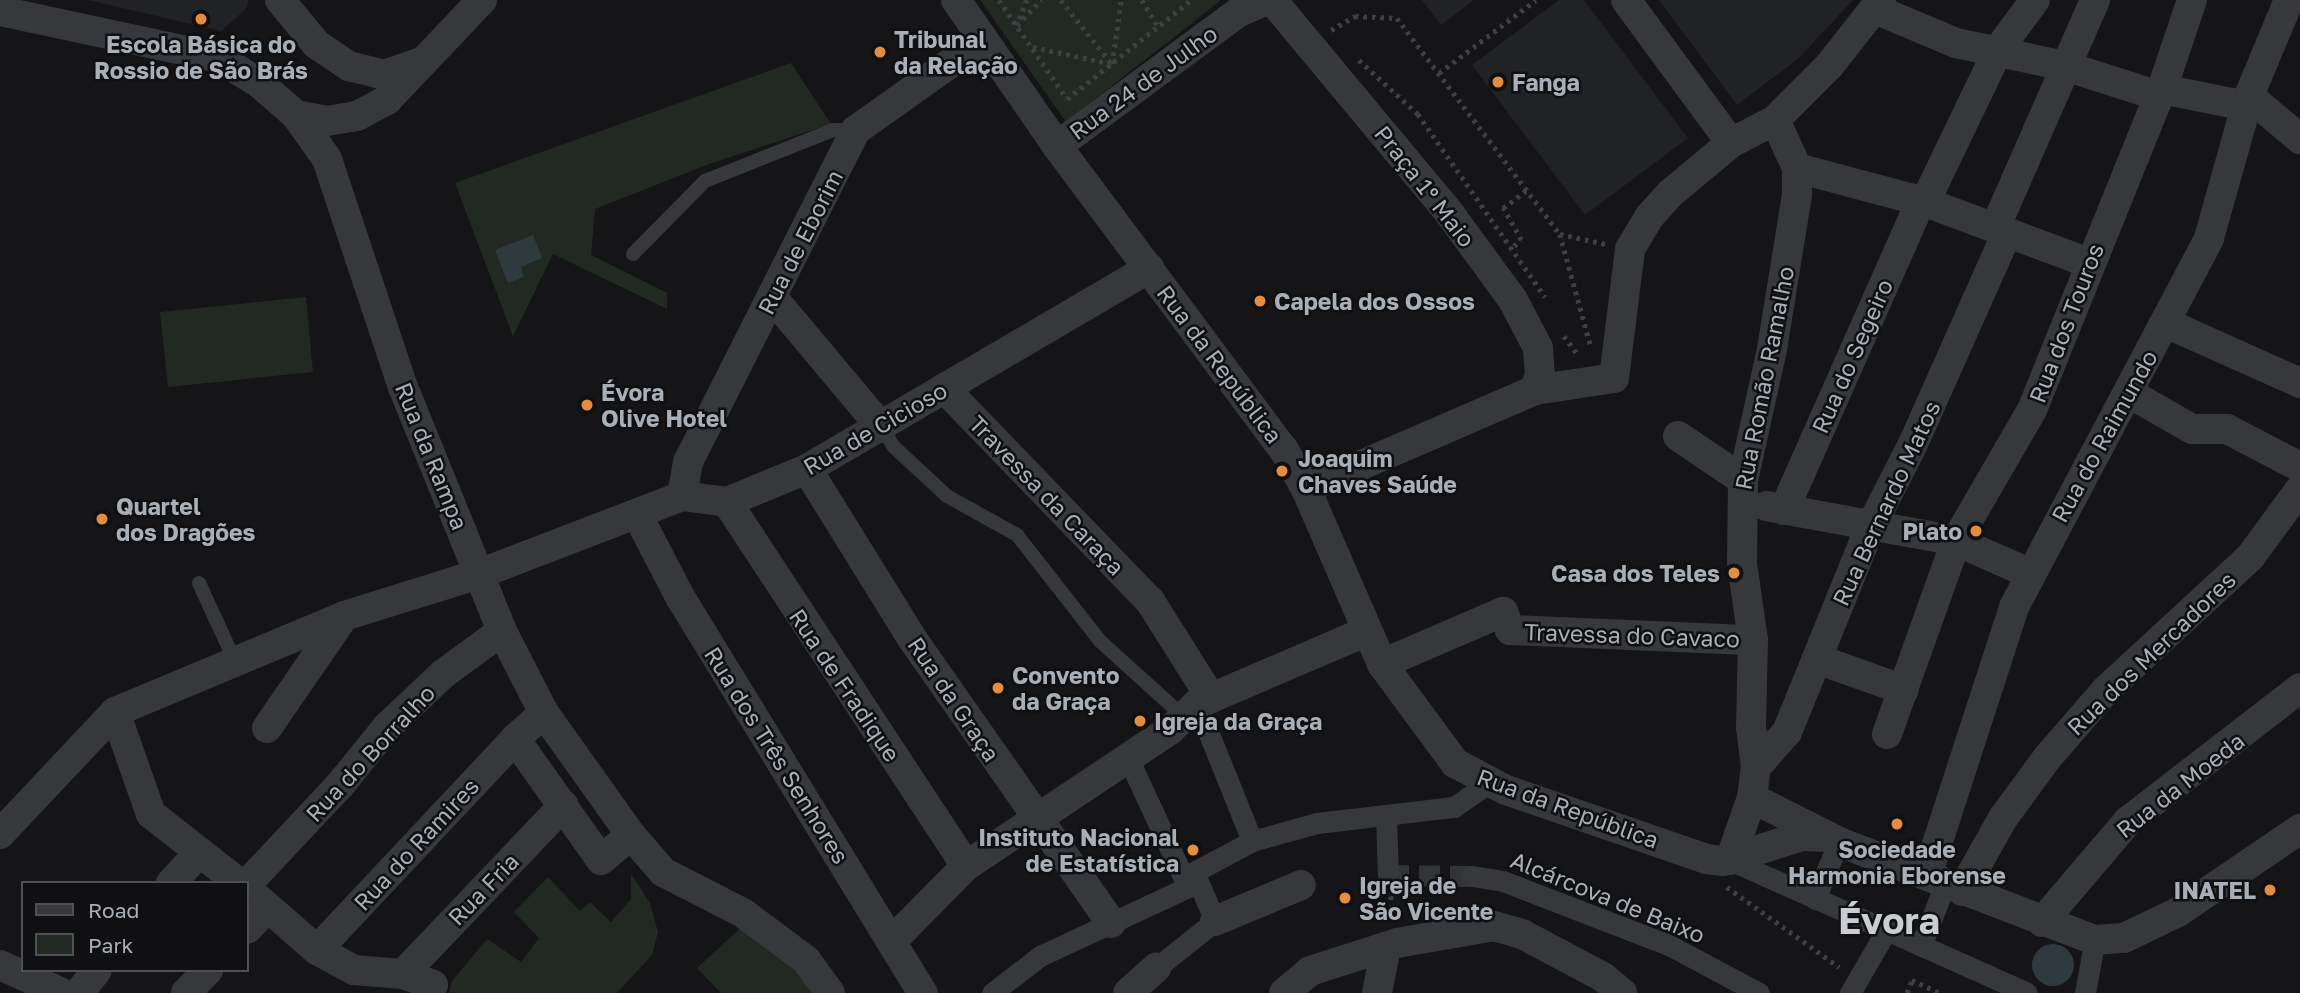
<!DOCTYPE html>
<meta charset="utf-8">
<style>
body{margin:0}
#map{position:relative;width:2300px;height:993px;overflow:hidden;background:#151517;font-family:"Golos Text",sans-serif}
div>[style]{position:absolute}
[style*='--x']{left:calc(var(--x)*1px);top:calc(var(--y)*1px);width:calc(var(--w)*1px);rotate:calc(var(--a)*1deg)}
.built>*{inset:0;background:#212224}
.green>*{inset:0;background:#222922}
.water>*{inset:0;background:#2f3a3f}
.round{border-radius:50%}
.pedestrian-tunnel>*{height:21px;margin-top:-10.5px;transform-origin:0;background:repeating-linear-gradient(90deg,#323437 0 21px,transparent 0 31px)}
.path>*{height:4.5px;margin-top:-2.25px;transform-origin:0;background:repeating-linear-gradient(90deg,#3d3f42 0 3.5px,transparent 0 8.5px)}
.service>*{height:14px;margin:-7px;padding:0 7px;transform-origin:7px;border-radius:7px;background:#36383b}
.pedestrian>*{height:21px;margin:-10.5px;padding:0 10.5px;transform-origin:10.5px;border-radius:10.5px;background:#36383b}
.minor>*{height:30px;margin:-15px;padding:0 15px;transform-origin:15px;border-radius:15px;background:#36383b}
.dots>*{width:19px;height:19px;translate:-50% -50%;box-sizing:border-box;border:4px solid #101012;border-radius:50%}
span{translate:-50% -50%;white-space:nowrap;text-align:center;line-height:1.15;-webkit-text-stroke:5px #101012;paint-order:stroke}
.poi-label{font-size:23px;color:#a8afb6;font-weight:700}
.left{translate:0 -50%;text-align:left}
.right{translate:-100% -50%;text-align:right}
.street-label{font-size:23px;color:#a8afb6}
.town-label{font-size:37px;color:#c9cdd2;font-weight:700}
.legend{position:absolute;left:21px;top:881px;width:228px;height:91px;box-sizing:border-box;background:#101012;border:2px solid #4d5054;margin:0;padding:9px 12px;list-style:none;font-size:21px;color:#a8afb6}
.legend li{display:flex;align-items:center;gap:14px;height:35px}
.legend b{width:35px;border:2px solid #4d5054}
</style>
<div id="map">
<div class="built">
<i style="clip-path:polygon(88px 0,248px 0,249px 1px,246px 9px,221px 31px)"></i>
<i style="clip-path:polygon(1422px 0,1474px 0,1441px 25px)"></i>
<i style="clip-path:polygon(1559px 0,1584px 0,1688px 138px,1585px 215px,1472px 65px)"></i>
<i style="clip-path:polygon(1659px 0,1853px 0,1798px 59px,1737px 105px)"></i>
</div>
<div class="green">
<i style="clip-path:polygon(980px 0,1220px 0,1220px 1px,1066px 122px)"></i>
<i style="clip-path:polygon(791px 63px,831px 124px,709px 164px,595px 209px,591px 255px,667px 293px,667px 309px,553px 254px,513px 336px,455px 183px)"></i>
<i style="clip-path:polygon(306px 297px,313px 372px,168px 387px,160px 312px)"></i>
<i style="clip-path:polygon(631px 874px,650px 903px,658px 932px,652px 955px,617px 993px,449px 993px,452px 981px,487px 939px,521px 962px,539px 938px,514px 912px,548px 877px,580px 911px,590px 902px,611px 922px,631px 899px)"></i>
<i style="clip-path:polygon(748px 921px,800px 966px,813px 993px,721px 993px,697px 968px)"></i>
</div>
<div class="water">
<i style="clip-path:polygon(533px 235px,542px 258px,521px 267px,524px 277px,508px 283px,495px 250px)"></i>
<i class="round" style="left:2032px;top:944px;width:42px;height:42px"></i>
</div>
<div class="pedestrian-tunnel">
<i style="--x:1388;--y:875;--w:84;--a:0.7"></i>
</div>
<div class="path">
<i style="--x:999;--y:0;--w:120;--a:55.5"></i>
<i style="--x:1067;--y:99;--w:159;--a:-38.6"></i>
<i style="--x:1027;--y:0;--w:27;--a:112"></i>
<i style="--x:1017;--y:25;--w:35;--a:-46"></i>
<i style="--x:1061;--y:0;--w:80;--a:51.6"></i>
<i style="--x:1142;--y:0;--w:31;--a:59"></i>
<i style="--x:1331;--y:30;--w:28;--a:-30"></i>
<i style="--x:1355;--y:16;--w:42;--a:2.7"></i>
<i style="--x:1397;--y:18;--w:271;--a:53"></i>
<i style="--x:1560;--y:234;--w:47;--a:12.3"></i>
<i style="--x:1033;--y:47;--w:81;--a:12.1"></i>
<i style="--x:1112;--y:64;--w:65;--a:-82"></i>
<i style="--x:1359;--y:60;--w:80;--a:42.5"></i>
<i style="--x:1418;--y:114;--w:223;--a:55.2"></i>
<i style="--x:1439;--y:73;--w:121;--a:-37"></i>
<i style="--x:1560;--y:234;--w:114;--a:74.7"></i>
<i style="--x:1514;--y:246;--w:9;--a:-41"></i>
<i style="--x:1521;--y:240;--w:37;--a:-119"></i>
<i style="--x:1503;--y:208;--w:30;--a:-37"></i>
<i style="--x:1564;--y:336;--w:25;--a:53"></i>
<i style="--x:1727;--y:887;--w:138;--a:35.5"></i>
<i style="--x:1391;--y:896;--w:22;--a:82"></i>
<i style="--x:1907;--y:993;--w:14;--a:-69"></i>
<i style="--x:1912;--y:980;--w:31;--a:25"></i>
</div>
<div class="service">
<i style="--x:633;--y:254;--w:103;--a:-45.4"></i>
<i style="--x:705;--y:181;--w:138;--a:-21.7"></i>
<i style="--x:833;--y:130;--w:23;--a:0"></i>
<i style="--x:882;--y:428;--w:22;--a:58"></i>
<i style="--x:894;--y:447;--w:72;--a:42.8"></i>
<i style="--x:947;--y:496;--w:80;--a:29.1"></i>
<i style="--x:1017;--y:535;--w:135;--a:51.9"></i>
<i style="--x:1100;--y:641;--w:110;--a:42.1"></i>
<i style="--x:199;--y:583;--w:84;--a:65.3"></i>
</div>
<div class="pedestrian">
<i style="--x:1197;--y:704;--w:148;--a:68.1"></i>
<i style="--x:1128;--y:758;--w:142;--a:65.1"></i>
<i style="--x:1386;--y:816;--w:59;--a:88.1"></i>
<i style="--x:1730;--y:860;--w:325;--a:24.1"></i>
<i style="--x:1472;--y:876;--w:31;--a:9"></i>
<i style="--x:1503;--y:881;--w:178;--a:21.1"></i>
<i style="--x:1669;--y:945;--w:102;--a:28.1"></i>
<i style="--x:1815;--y:899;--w:50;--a:-67.6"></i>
<i style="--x:1921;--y:946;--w:53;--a:-68.8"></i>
<i style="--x:1156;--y:968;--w:75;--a:-38.5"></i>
<i style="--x:1215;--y:921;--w:53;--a:-113.2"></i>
<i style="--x:992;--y:993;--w:61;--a:-37.6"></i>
<i style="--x:1040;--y:956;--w:163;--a:-25"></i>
<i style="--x:1188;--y:887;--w:16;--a:-68"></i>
<i style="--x:1194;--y:872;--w:66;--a:-28.1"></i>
<i style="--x:1252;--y:841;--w:67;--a:-15.5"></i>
<i style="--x:1317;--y:823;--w:138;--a:-6.7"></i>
<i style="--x:1454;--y:807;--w:44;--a:-34.8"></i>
<i style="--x:1850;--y:993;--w:72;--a:-59.9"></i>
<i style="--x:2085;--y:993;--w:45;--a:-79.7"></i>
</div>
<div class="minor">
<i style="--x:280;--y:0;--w:57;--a:50.7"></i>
<i style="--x:316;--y:44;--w:40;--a:34"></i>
<i style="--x:349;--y:66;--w:36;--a:14"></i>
<i style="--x:384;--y:75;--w:40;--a:-18.9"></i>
<i style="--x:956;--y:0;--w:178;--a:55.3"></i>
<i style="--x:1057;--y:146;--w:379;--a:53.3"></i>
<i style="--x:1284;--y:450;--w:45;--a:60.6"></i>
<i style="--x:1306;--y:489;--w:191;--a:66.5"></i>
<i style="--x:1382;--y:664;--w:123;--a:53.6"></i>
<i style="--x:1455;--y:763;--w:58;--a:27.9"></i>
<i style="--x:1506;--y:790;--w:212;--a:19"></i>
<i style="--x:1706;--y:859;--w:17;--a:7"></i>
<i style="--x:1723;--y:861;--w:83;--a:-17.6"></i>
<i style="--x:1802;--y:836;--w:26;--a:2"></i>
<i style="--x:1272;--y:0;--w:278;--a:50.2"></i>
<i style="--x:1450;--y:214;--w:107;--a:53.8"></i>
<i style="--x:1513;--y:300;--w:54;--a:62.5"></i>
<i style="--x:1538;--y:348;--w:26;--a:86"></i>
<i style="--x:1540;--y:374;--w:17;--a:107"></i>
<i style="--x:1626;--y:0;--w:177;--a:53.7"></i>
<i style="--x:1875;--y:9;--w:88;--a:22.8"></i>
<i style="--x:1956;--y:43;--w:111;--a:11.9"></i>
<i style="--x:2065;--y:66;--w:99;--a:17.7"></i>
<i style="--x:2159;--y:96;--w:8;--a:-67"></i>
<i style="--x:2162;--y:89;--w:86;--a:11.4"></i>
<i style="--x:0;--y:11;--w:224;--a:12.1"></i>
<i style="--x:219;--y:58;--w:47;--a:32"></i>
<i style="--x:259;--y:83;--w:49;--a:40.9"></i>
<i style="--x:296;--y:115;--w:31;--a:11"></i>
<i style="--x:326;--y:121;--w:31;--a:-9"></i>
<i style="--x:357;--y:116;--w:34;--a:-28"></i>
<i style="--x:387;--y:100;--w:138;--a:-46.5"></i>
<i style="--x:2162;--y:89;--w:94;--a:-71.4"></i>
<i style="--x:2249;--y:96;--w:67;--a:40.1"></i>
<i style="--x:296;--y:115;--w:54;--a:54.8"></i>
<i style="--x:327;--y:159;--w:240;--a:71.6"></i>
<i style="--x:403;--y:387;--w:263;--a:67.9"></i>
<i style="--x:502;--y:631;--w:92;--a:62.9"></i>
<i style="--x:544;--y:713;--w:150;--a:54.5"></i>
<i style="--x:631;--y:835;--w:49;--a:49.1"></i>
<i style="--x:663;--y:872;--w:90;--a:27.1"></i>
<i style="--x:743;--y:913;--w:79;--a:36.7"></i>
<i style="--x:806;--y:960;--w:41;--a:54"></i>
<i style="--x:1057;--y:146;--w:226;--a:-36.4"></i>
<i style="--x:1239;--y:12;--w:30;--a:-23"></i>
<i style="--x:1797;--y:168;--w:132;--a:14.9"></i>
<i style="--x:1925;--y:202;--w:175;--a:20.4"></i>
<i style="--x:1925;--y:202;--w:169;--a:-64.3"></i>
<i style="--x:1998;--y:50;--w:62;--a:-53.5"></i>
<i style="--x:1995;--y:228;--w:249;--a:-66.3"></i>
<i style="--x:772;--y:297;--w:171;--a:50"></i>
<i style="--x:2166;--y:323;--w:147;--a:24.1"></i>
<i style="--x:944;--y:388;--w:296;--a:46"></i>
<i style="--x:1150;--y:601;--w:115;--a:57.8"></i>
<i style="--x:2129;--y:393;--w:73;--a:29.7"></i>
<i style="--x:2192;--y:429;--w:35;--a:0"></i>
<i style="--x:2227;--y:429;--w:82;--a:27.5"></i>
<i style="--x:1678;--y:436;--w:78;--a:34.1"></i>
<i style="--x:807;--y:469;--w:198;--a:58.2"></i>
<i style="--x:911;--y:637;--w:349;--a:55"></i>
<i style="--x:1306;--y:489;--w:249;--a:-23.4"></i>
<i style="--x:1535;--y:390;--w:80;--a:-8.6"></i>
<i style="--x:1614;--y:378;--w:130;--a:-82.9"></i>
<i style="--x:1630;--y:249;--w:39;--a:-59"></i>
<i style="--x:1650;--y:216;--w:31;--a:-48"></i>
<i style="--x:1671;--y:193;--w:78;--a:-39.8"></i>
<i style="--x:1731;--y:143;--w:50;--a:-27.6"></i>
<i style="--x:1775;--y:120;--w:76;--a:-45"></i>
<i style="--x:1829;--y:66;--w:84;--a:-51.8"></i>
<i style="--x:682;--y:496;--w:35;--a:-80"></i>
<i style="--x:688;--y:462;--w:372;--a:-63.2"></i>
<i style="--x:856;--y:130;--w:156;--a:-35.3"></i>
<i style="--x:727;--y:502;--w:435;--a:56.7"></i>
<i style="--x:1766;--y:506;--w:193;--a:10.4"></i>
<i style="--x:1956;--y:541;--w:80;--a:23.7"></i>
<i style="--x:1784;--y:510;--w:338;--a:-66.1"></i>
<i style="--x:637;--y:514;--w:93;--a:62.6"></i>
<i style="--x:680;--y:597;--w:465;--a:58.5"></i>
<i style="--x:1817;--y:659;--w:92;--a:19.6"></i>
<i style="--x:1382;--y:664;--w:132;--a:-23.3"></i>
<i style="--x:1503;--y:612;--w:19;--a:69"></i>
<i style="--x:1510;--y:630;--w:243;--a:2.4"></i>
<i style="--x:115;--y:712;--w:108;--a:70.6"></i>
<i style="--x:151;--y:814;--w:112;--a:38.1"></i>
<i style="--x:267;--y:728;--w:136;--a:-55.5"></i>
<i style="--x:1887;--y:734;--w:205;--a:-70.3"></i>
<i style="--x:1956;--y:541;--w:151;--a:-59.9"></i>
<i style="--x:2032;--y:410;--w:339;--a:-68"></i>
<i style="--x:515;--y:739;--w:148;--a:54.6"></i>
<i style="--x:601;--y:860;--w:39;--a:-40"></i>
<i style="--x:1756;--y:767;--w:47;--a:-48.5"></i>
<i style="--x:1787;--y:732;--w:220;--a:-67.9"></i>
<i style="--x:1870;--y:528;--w:94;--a:-62.9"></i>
<i style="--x:1913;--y:444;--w:231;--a:-66"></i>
<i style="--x:1752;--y:798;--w:97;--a:26.8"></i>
<i style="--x:1839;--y:842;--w:273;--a:21"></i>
<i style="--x:2094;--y:940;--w:30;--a:-4"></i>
<i style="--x:2124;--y:938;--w:60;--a:-25.7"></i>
<i style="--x:2178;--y:912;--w:148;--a:-34.2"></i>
<i style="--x:0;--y:834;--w:168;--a:-46.7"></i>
<i style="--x:115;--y:712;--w:248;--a:-22.7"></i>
<i style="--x:344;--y:616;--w:141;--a:-17.3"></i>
<i style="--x:479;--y:574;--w:217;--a:-21"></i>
<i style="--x:682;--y:496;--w:45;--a:7.6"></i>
<i style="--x:727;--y:502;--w:87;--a:-22.4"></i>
<i style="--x:807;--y:469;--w:397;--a:-30.4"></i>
<i style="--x:1730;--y:860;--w:66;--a:-70.5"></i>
<i style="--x:1752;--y:798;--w:31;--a:-83"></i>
<i style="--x:1756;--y:767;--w:40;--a:-97.1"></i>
<i style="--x:1751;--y:727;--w:87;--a:-88.7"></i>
<i style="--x:1753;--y:640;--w:77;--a:-98.2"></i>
<i style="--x:1742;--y:564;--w:84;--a:-89.3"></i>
<i style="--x:1743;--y:480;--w:134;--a:-77.5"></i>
<i style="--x:1772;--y:349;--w:157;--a:-80.8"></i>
<i style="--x:1797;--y:194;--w:26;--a:-90"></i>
<i style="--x:1797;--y:168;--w:53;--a:-114.6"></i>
<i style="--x:1927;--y:875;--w:282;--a:-72"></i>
<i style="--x:2014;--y:607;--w:417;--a:-62.1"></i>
<i style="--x:2209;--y:238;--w:148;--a:-74.3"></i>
<i style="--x:2249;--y:96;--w:104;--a:-67.4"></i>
<i style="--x:171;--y:883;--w:42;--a:-46.9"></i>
<i style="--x:247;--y:884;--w:136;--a:-46.8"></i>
<i style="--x:340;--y:785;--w:75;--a:-51"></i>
<i style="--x:387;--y:727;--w:77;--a:-43.4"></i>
<i style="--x:443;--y:674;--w:73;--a:-36.1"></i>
<i style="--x:247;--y:889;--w:93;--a:41.1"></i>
<i style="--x:317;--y:950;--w:42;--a:28.4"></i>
<i style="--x:354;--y:970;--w:49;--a:4.7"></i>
<i style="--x:403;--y:974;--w:32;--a:20"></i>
<i style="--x:1962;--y:891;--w:84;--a:-60.7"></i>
<i style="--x:2003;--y:818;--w:74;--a:-53.7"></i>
<i style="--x:2047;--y:758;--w:90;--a:-49.1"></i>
<i style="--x:2106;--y:690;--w:197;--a:-42.7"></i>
<i style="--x:2251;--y:556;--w:83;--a:-53.8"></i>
<i style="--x:1215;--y:921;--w:93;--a:-22.7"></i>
<i style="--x:2042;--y:922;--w:133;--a:-49.6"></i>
<i style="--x:2128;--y:821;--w:217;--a:-37.7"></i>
<i style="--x:247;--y:929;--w:30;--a:-46"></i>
<i style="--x:893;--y:940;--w:104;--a:-45.4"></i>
<i style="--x:966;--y:866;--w:245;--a:-33.7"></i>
<i style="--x:1170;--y:730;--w:37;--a:-44"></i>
<i style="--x:1197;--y:704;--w:185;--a:-23.2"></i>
<i style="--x:317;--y:950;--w:289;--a:-46.8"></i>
<i style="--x:515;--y:739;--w:39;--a:-42"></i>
<i style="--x:0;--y:965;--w:68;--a:24.3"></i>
<i style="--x:403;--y:974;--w:233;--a:-46.4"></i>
<i style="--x:79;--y:993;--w:29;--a:-52"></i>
<i style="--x:186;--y:993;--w:32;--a:-46"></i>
<i style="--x:1128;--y:993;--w:38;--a:-42"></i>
<i style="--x:1284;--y:993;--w:34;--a:-40"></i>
<i style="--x:1310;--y:971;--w:91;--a:-17.8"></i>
<i style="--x:1397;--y:943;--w:98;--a:-9.9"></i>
<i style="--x:1494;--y:926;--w:29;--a:16"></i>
<i style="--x:1522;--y:934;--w:92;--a:28"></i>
<i style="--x:1603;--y:977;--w:25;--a:40"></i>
<i style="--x:1377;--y:993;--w:47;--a:-78.9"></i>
</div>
<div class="dots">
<i style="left:201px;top:19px;background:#e48c40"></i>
<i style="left:880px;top:52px;background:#e48c40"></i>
<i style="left:1498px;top:82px;background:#e48c40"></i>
<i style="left:1260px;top:301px;background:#e48c40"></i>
<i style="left:587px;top:405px;background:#e48c40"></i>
<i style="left:1282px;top:471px;background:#e48c40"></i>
<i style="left:102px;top:519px;background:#e48c40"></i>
<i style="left:1976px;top:531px;background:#e48c40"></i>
<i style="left:1734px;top:573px;background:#e48c40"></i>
<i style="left:998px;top:688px;background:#e48c40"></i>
<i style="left:1140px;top:721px;background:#e48c40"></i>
<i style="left:1897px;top:824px;background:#e48c40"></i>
<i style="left:1193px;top:850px;background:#e48c40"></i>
<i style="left:2270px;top:890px;background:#e48c40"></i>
<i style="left:1345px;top:898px;background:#e48c40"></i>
</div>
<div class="poi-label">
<span class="left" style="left:894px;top:52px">Tribunal<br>da Relação</span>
<span style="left:201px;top:57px">Escola Básica do<br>Rossio de São Brás</span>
<span class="left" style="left:1512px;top:82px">Fanga</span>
<span class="left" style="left:1274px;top:301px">Capela dos Ossos</span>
<span class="left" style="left:601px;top:405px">Évora<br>Olive Hotel</span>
<span class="left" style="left:1298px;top:471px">Joaquim<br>Chaves Saúde</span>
<span class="left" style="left:116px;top:519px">Quartel<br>dos Dragões</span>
<span class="right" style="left:1962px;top:531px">Plato</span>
<span class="right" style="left:1720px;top:573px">Casa dos Teles</span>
<span class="left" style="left:1012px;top:688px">Convento<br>da Graça</span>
<span class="left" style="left:1154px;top:721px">Igreja da Graça</span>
<span class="right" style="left:1179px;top:850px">Instituto Nacional<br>de Estatística</span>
<span style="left:1897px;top:862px">Sociedade<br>Harmonia Eborense</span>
<span class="left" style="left:1359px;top:898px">Igreja de<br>São Vicente</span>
<span class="right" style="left:2256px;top:890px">INATEL</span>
</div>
<div class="street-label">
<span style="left:1143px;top:82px;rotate:-36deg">Rua 24 de Julho</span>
<span style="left:1425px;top:186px;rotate:52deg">Praça 1º Maio</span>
<span style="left:800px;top:242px;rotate:-63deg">Rua de Eborim</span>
<span style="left:2066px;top:323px;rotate:-69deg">Rua dos Touros</span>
<span style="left:1852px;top:356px;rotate:-66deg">Rua do Segeiro</span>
<span style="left:1220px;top:364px;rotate:53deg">Rua da República</span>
<span style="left:1764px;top:378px;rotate:-79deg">Rua Romão Ramalho</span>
<span style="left:875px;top:428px;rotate:-30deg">Rua de Cicioso</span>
<span style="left:2104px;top:436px;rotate:-61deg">Rua do Raimundo</span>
<span style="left:432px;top:456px;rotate:68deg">Rua da Rampa</span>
<span style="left:1047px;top:495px;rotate:46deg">Travessa da Caraça</span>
<span style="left:1886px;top:503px;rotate:-65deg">Rua Bernardo Matos</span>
<span style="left:1632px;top:635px;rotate:2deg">Travessa do Cavaco</span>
<span style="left:2151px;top:653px;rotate:-44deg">Rua dos Mercadores</span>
<span style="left:845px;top:685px;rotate:56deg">Rua de Fradique</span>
<span style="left:954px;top:699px;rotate:56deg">Rua da Graça</span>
<span style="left:370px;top:753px;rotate:-47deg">Rua do Borralho</span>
<span style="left:777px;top:755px;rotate:58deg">Rua dos Três Senhores</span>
<span style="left:2180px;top:785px;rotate:-38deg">Rua da Moeda</span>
<span style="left:1568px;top:808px;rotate:20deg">Rua da República</span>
<span style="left:416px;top:844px;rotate:-47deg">Rua do Ramires</span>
<span style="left:483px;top:889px;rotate:-46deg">Rua Fria</span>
<span style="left:1608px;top:897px;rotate:22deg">Alcárcova de Baixo</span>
</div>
<div class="town-label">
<span style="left:1889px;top:920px">Évora</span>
</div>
<ul class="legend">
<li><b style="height:9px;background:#36383b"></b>Road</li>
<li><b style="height:19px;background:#222922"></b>Park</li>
</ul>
</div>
